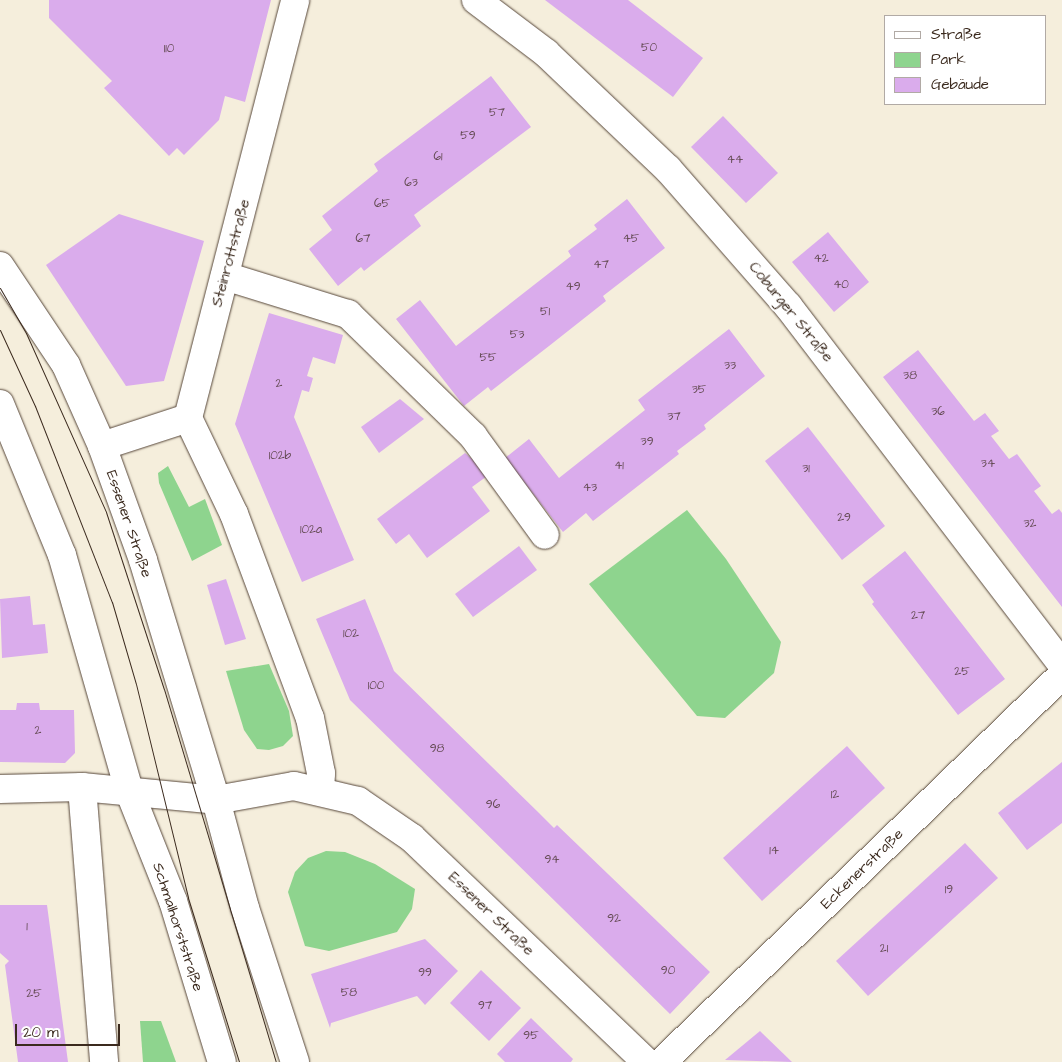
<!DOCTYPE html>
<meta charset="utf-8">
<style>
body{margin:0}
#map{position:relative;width:1062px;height:1062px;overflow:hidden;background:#f5eedc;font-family:"Architects Daughter",sans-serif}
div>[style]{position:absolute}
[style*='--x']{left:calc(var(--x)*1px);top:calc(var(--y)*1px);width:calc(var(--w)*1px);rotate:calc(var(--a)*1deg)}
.green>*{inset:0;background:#8ed48e}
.building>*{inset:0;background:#daacec}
.roads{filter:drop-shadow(0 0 1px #57473a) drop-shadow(0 0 1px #57473a)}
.minor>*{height:28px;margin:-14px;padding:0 14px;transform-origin:14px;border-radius:14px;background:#fff}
.major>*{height:28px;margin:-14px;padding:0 14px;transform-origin:14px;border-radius:14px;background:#fff}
.tram>*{height:1px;margin:-0.5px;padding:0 0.5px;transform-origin:0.5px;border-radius:0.5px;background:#3b2a1e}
span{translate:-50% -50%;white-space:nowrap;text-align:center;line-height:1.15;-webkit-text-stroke:4px #fff;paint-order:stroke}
.number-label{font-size:12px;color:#634a52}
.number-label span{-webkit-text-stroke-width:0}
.street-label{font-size:15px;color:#3b2a1e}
.legend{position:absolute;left:884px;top:15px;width:162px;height:90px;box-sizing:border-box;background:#fff;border:1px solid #b1aaa5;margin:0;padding:6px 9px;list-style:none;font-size:15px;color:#3b2a1e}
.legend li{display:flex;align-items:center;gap:10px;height:25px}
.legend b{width:25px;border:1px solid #b1aaa5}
.scale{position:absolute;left:15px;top:1024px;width:105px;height:22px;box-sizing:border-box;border:2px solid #3b2a1e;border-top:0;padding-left:6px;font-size:15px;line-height:18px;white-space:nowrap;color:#3b2a1e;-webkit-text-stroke:4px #fff;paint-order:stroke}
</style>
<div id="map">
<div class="green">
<i style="clip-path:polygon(168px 466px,189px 507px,205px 499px,222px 545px,192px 561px,159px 483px,158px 473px)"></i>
<i style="clip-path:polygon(687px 510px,726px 559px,781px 642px,774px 673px,725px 718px,697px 716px,589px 584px)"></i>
<i style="clip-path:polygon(269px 664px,289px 711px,293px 736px,283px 746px,269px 750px,257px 749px,244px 730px,226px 671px)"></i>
<i style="clip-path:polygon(326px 851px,345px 852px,375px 864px,415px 889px,412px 909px,397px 932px,329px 951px,305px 946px,288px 892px,295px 872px,308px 858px)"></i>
<i style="clip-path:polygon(140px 1021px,161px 1021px,176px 1062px,143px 1062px)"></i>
</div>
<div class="building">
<i style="clip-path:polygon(49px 0,271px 0,245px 102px,225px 96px,219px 120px,184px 155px,177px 148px,169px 156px,104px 88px,112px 81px,49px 18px)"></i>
<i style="clip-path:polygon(545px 0,628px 0,703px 58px,673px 97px)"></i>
<i style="clip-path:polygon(491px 76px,531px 127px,414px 215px,421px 226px,364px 271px,361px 267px,338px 286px,309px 249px,332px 230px,322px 216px,378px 171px,374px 164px)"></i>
<i style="clip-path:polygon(723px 116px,778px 173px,746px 203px,691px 147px)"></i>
<i style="clip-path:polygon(627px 199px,665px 248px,603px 296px,606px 301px,549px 346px,491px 391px,488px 387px,464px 406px,396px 319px,420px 300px,456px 346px,571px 256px,568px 251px,597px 229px,594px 225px)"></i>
<i style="clip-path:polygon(119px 214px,204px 241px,164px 381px,126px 386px,46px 265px)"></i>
<i style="clip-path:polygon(828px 232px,869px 282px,834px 312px,792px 262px)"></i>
<i style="clip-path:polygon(269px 313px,343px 335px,335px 364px,313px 357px,307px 376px,313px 378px,309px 392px,302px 390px,294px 417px,354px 560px,302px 582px,235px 424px)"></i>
<i style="clip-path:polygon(729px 329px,765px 376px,704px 425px,706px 429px,677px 451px,679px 454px,593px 521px,586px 513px,563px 532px,505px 458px,529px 439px,559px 478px,645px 410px,638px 400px)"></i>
<i style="clip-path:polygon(918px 350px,974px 421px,985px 413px,999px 431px,991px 436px,1009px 459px,1017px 454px,1041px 486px,1034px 491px,1052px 514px,1059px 509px,1062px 513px,1062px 607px,883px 377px)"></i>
<i style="clip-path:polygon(400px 399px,424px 419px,379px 453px,361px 427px)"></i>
<i style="clip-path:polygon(808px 427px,885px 526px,842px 560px,765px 461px)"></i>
<i style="clip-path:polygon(465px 453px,490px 474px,472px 487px,490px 511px,427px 558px,409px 534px,396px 544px,377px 519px)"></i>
<i style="clip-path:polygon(519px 546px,537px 570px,473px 617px,455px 594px)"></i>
<i style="clip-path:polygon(905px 551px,1005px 679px,958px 715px,872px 604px,874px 602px,862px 585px)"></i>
<i style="clip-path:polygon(226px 579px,246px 639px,225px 645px,207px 585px)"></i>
<i style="clip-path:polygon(30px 596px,33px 625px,45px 624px,48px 653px,2px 658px,0 599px)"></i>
<i style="clip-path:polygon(365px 599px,394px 671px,539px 813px,554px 828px,557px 825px,710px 972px,670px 1014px,350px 700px,316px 619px)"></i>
<i style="clip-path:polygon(17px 703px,39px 703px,40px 710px,74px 710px,75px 753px,65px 763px,0 762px,0 710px,16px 710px)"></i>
<i style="clip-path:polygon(847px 746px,885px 788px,762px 901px,723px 858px)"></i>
<i style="clip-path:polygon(1062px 762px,1062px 823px,1027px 850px,998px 813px)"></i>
<i style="clip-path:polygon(965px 843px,998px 878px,868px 996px,836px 961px)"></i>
<i style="clip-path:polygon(0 905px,47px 905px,68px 1062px,18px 1062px,5px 965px,9px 961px,0 953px)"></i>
<i style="clip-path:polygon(425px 939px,458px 971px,425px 1005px,417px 996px,331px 1023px,330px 1028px,311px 974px)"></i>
<i style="clip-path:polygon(481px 970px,521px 1008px,489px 1041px,450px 1003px)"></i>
<i style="clip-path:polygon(531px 1018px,573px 1059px,571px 1062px,505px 1062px,497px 1054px)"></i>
<i style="clip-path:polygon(760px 1031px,792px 1062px,725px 1060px)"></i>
</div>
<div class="roads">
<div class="minor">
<i style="--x:476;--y:0;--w:88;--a:37.1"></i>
<i style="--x:546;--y:53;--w:168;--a:43.6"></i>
<i style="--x:668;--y:169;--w:182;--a:48.8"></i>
<i style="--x:788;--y:306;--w:452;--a:52.6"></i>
<i style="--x:225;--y:276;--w:129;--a:17.2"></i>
<i style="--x:348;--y:314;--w:175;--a:44.3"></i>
<i style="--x:473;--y:436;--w:122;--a:54"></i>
<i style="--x:188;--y:418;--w:106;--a:64.4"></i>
<i style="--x:234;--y:514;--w:218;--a:69.6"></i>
<i style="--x:310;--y:718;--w:56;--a:78.7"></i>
<i style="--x:321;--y:773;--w:18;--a:93"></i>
<i style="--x:102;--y:446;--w:90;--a:-18"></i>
<i style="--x:188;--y:418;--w:431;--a:-75.6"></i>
<i style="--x:82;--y:787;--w:276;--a:85.4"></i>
<i style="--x:0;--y:789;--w:82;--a:-1.4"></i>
<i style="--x:82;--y:787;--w:135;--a:5.5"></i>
<i style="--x:216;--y:800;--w:79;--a:-10.2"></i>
<i style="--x:294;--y:786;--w:66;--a:13.2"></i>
<i style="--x:358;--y:801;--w:65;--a:34.4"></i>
<i style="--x:412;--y:838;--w:324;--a:43.7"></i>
<i style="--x:662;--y:1062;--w:557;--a:-44.05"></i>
</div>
<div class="major">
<i style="--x:0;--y:266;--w:119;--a:56.3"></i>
<i style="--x:66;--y:365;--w:89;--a:66"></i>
<i style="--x:102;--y:446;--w:121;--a:70.2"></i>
<i style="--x:143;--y:560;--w:251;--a:73.1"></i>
<i style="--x:216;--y:800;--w:112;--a:75"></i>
<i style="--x:245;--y:908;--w:162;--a:72"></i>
<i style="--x:0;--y:404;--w:163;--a:67.7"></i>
<i style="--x:62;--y:555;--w:248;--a:74.1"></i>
<i style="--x:130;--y:793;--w:116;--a:68.3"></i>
<i style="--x:173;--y:901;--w:168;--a:73.1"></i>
</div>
</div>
<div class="tram">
<i style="--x:0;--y:288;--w:52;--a:60"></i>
<i style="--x:26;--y:333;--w:196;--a:65.9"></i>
<i style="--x:106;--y:512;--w:186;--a:71.9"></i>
<i style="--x:164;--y:689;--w:389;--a:73.3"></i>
<i style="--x:0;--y:330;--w:84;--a:65.3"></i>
<i style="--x:35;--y:406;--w:211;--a:68.6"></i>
<i style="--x:112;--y:602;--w:85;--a:73.7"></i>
<i style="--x:136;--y:684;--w:220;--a:76.3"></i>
<i style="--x:188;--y:898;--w:172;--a:72.7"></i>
</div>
<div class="number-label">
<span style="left:649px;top:48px">50</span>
<span style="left:169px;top:49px">110</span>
<span style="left:497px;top:113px">57</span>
<span style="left:468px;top:136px">59</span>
<span style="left:438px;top:157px">61</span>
<span style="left:735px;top:160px">44</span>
<span style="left:411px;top:183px">63</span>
<span style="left:382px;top:204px">65</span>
<span style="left:363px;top:239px">67</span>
<span style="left:631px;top:239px">45</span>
<span style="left:821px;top:259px">42</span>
<span style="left:601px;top:265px">47</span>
<span style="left:841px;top:285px">40</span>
<span style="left:573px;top:287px">49</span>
<span style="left:545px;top:312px">51</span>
<span style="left:517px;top:335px">53</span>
<span style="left:488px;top:358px">55</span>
<span style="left:730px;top:366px">33</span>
<span style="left:910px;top:376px">38</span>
<span style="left:279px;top:384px">2</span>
<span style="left:699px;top:390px">35</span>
<span style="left:938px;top:412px">36</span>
<span style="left:674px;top:417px">37</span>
<span style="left:647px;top:442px">39</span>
<span style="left:280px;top:456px">102b</span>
<span style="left:988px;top:464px">34</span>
<span style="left:619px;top:466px">41</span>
<span style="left:806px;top:469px">31</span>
<span style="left:590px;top:488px">43</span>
<span style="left:844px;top:518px">29</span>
<span style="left:1030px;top:524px">32</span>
<span style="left:311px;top:530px">102a</span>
<span style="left:918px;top:616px">27</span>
<span style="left:351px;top:634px">102</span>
<span style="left:962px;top:672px">25</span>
<span style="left:376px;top:686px">100</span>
<span style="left:38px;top:731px">2</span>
<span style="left:437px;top:749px">98</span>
<span style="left:835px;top:795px">12</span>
<span style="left:493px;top:805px">96</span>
<span style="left:774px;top:851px">14</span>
<span style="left:552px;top:860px">94</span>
<span style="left:949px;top:890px">19</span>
<span style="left:614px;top:919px">92</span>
<span style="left:27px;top:927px">1</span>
<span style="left:884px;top:949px">21</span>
<span style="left:668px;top:971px">90</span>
<span style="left:425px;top:973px">99</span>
<span style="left:349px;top:993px">58</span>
<span style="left:34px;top:994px">25</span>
<span style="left:485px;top:1006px">97</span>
<span style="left:531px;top:1036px">95</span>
</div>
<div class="street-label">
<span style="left:231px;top:253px;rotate:-75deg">Steinrottstraße</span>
<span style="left:791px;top:312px;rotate:51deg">Coburger Straße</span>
<span style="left:129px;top:524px;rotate:71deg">Essener Straße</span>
<span style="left:862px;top:869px;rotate:-44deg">Eckenerstraße</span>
<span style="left:491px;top:914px;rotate:44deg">Essener Straße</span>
<span style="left:178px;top:927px;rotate:72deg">Schmalhorststraße</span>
</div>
<ul class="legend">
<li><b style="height:6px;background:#fff"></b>Straße</li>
<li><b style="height:14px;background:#8ed48e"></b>Park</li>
<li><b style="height:14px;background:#daacec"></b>Gebäude</li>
</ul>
<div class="scale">20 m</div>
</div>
